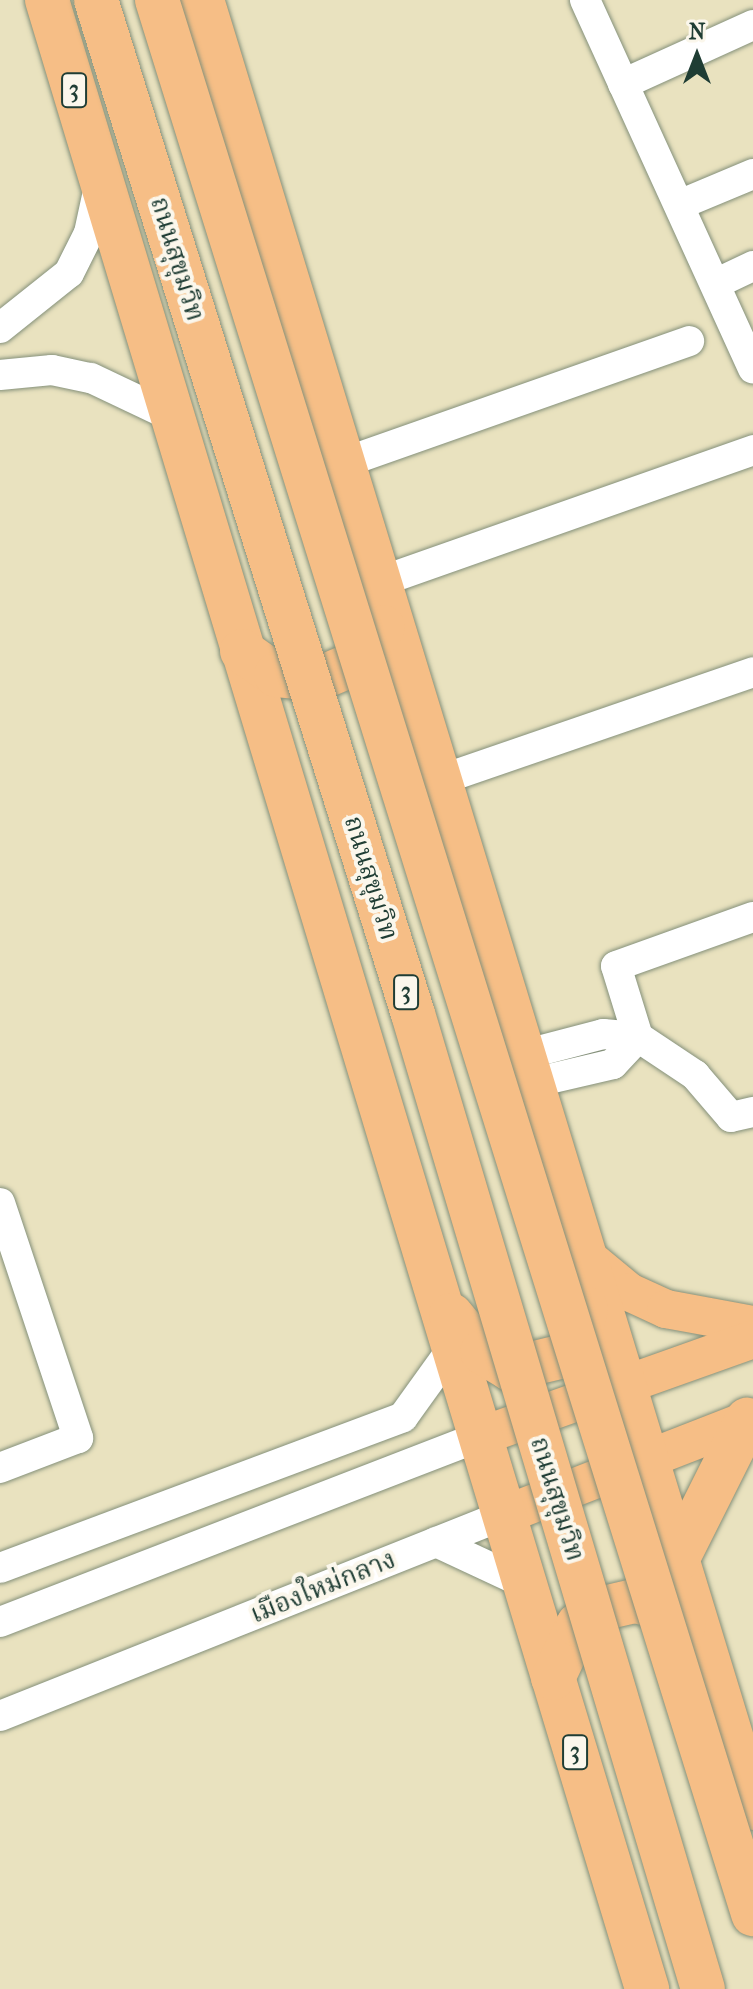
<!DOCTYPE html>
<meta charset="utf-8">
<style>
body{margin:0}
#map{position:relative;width:753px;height:1989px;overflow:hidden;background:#e9e2bf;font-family:"IM FELL French Canon","Noto Serif Thai",serif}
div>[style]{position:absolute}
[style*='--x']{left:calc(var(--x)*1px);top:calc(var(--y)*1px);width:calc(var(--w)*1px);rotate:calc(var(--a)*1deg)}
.roads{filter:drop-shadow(0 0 2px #84907a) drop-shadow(0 0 2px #84907a)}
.minor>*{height:30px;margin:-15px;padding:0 15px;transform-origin:15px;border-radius:15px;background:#fff}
.major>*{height:38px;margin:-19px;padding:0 19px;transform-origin:19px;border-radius:19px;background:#f6be86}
.highway>*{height:44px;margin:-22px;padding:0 22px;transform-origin:22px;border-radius:22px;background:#f6be86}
.bridges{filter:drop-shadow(0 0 2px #84907a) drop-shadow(0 0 2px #84907a)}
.highway-bridge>*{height:44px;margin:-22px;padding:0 22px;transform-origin:22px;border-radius:22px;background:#f6be86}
span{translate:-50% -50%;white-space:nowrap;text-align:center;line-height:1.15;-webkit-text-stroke:8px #fbf7ec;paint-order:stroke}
.shield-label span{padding:2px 6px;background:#fbf7ec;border:2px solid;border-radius:6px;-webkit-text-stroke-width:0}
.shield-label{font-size:24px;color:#1f3d34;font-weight:700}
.street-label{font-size:26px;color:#1f3d34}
.north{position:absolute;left:657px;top:16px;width:80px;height:80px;-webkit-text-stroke:6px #fbf7ec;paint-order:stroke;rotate:0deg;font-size:22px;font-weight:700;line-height:32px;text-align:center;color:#1f3d34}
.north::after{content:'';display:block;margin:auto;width:28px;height:36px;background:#1f3d34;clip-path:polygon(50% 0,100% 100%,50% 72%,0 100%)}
</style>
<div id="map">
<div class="roads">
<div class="minor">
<i style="--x:585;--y:0;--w:405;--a:65.5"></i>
<i style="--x:623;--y:84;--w:143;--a:-24.4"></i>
<i style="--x:679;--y:205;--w:80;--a:-22.7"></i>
<i style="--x:715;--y:284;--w:42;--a:-25.3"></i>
<i style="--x:0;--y:328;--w:88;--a:-38.6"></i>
<i style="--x:69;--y:273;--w:45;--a:-63.4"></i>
<i style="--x:89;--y:233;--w:52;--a:-77.8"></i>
<i style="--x:0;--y:375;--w:52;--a:-5.5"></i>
<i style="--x:52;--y:370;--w:40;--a:12"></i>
<i style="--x:91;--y:378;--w:86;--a:25.4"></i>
<i style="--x:343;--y:463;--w:367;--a:-19.4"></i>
<i style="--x:379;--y:582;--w:397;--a:-19.4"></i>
<i style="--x:440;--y:780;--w:331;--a:-19"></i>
<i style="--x:638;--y:1037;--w:74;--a:-107.2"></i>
<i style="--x:616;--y:966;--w:145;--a:-19.7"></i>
<i style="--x:523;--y:1055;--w:83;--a:-14.7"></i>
<i style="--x:603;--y:1034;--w:35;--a:5"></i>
<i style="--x:638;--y:1037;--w:69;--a:33.7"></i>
<i style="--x:695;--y:1075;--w:55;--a:49.4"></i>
<i style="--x:731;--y:1117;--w:23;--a:-13"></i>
<i style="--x:532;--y:1083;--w:83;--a:-13.2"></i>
<i style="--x:613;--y:1064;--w:37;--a:-47"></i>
<i style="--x:0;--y:1203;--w:248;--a:71.6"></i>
<i style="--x:78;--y:1438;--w:84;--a:159"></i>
<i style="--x:436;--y:1542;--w:97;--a:25"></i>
<i style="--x:0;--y:1568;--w:430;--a:-20.5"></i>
<i style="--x:403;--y:1417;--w:87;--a:-54.3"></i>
<i style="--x:0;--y:1622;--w:516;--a:-21.14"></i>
<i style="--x:0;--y:1716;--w:543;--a:-21.74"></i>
</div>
<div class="major">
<i style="--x:583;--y:1254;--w:60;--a:39.6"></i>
<i style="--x:629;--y:1292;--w:41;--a:24.7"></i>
<i style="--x:666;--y:1309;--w:88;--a:10.4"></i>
<i style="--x:481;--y:1436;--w:289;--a:-19.6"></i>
<i style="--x:504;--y:1515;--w:267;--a:-21.3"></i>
</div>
<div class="highway">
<i style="--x:47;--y:0;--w:2078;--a:73.21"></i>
<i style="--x:202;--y:0;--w:1890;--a:73.05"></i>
<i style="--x:242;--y:651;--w:42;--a:35.2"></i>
<i style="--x:276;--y:675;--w:42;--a:5.4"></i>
<i style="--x:318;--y:679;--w:41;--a:-22.8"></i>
<i style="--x:356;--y:663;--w:45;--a:-53.1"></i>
<i style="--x:451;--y:1315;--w:48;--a:50"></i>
<i style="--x:482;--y:1352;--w:33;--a:31"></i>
<i style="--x:510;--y:1369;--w:56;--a:-13.5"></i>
<i style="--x:564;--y:1356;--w:26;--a:-53"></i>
<i style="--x:580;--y:1335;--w:27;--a:-77"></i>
<i style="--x:677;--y:1560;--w:157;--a:-63.4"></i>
<i style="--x:553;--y:1678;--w:59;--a:-64.7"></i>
<i style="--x:578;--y:1625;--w:31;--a:-33"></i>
<i style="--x:604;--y:1608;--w:32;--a:-13"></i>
<i style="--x:635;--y:1601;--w:32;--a:14"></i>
<i style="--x:666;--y:1609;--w:24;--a:42"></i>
</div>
</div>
<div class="bridges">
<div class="highway-bridge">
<i style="--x:96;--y:0;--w:1062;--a:72.64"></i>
<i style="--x:413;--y:1014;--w:1017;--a:73.44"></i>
<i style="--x:157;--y:0;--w:2005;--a:72.7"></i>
</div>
</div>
<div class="shield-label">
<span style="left:74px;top:90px">3</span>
<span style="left:406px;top:992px">3</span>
<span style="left:575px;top:1752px">3</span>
</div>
<div class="street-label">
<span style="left:177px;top:259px;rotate:73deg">ถนนสุขุมวิท</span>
<span style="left:371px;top:878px;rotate:73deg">ถนนสุขุมวิท</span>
<span style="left:557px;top:1499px;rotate:73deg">ถนนสุขุมวิท</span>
<span style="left:323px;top:1587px;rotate:-22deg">เมืองใหม่กลาง</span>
</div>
<div class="north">N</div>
</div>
